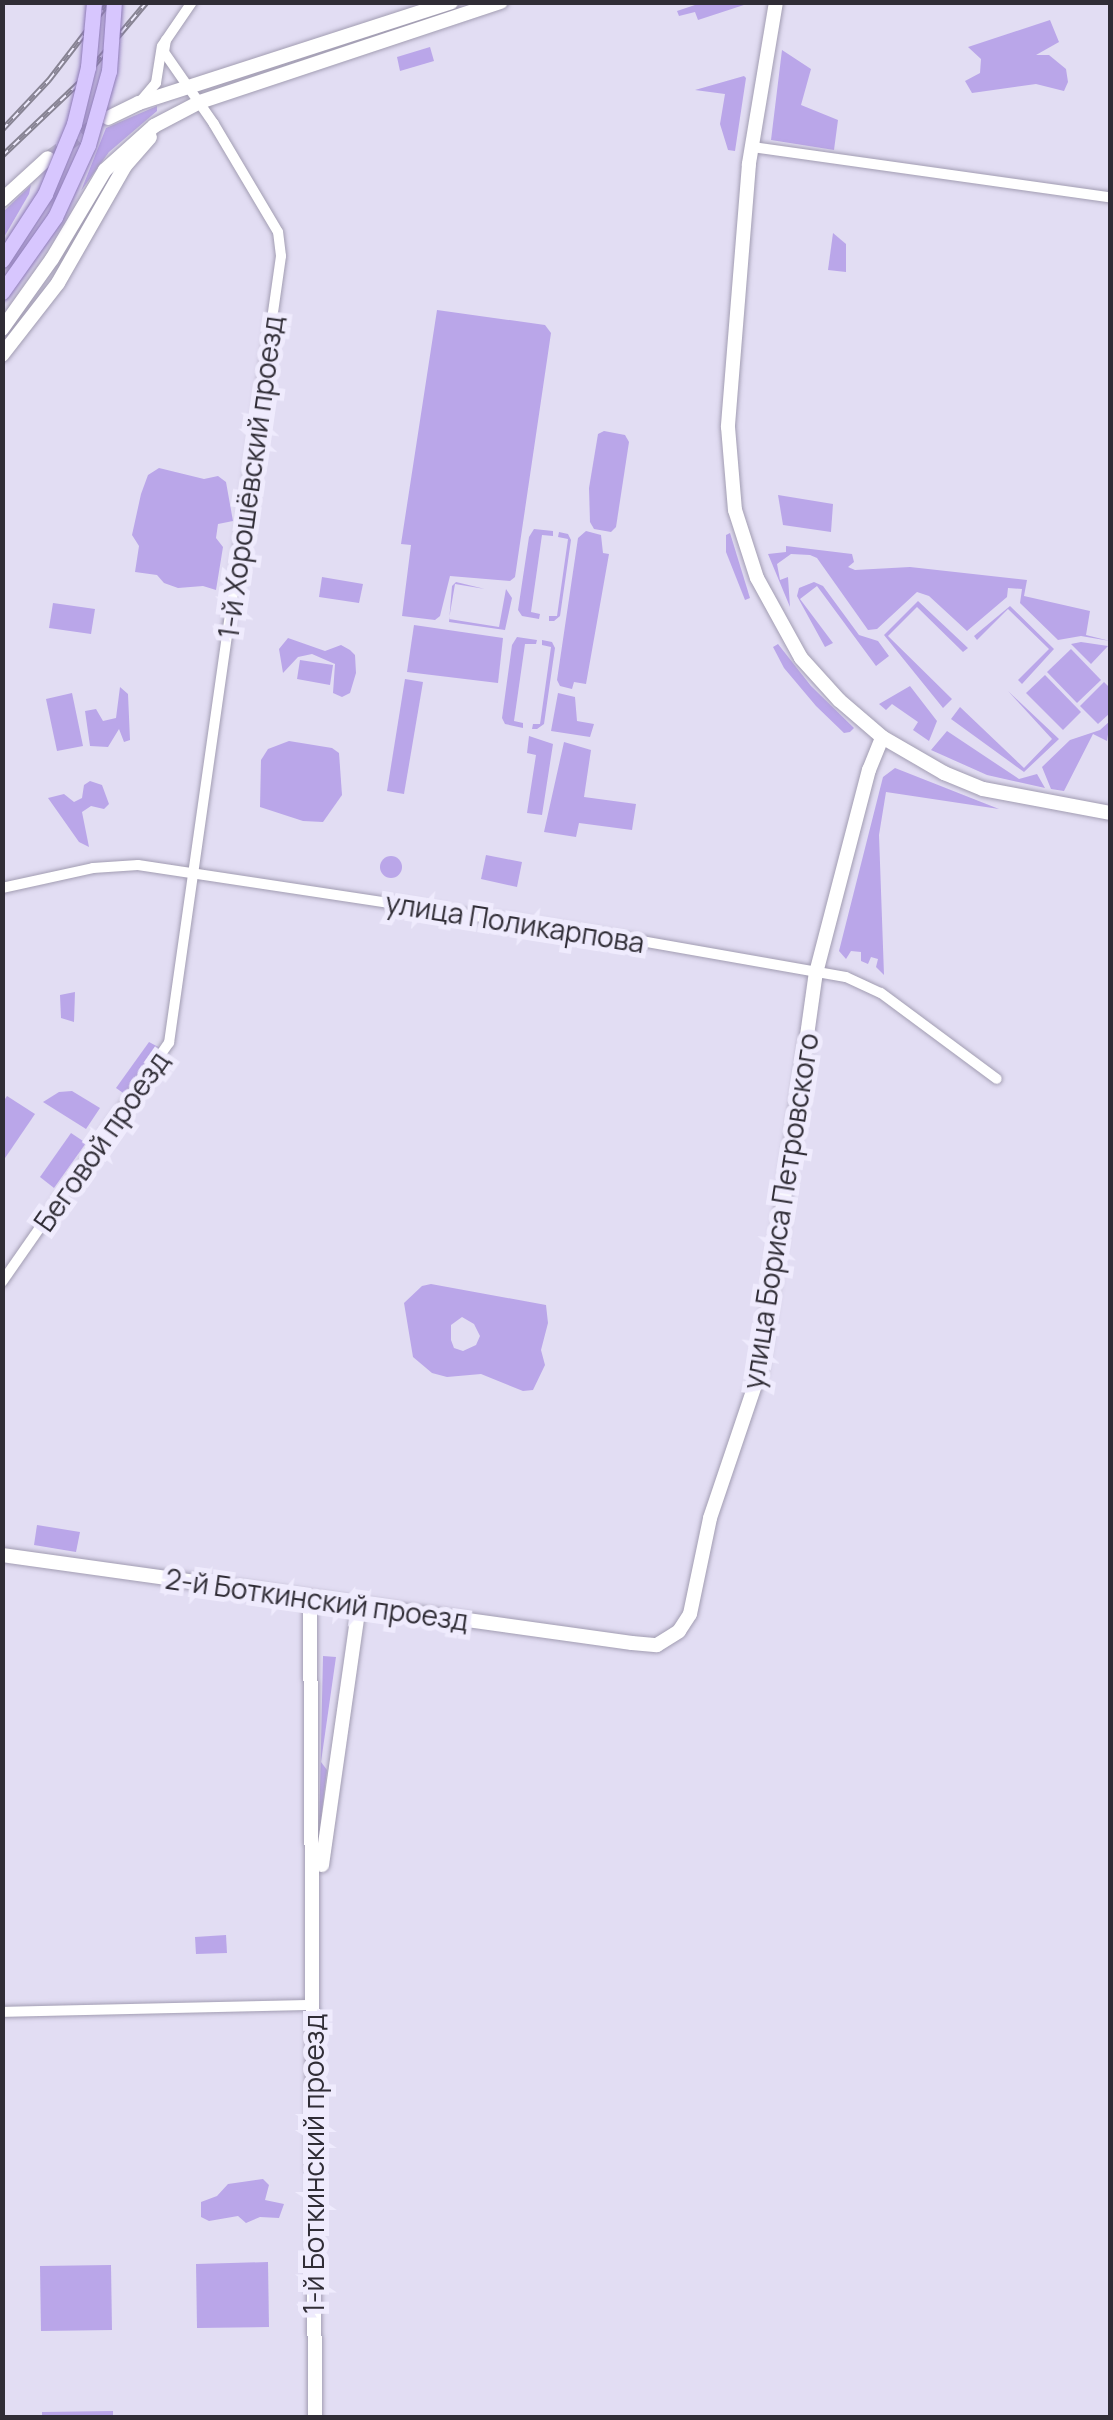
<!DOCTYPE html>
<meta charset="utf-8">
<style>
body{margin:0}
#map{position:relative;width:1113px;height:2420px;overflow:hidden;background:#e2ddf3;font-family:Manrope,sans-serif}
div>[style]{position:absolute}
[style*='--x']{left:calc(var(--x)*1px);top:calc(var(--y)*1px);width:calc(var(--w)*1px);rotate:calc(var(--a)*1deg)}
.green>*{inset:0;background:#baa6e9}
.round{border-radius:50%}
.secondary-tunnel>*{height:14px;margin-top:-7px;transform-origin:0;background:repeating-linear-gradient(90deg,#bebacd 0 14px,transparent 0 21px)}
.roads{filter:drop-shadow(0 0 2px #a29db2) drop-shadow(0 0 2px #a29db2)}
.street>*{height:10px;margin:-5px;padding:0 5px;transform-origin:5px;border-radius:5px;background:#fff}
.secondary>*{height:14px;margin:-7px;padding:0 7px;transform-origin:7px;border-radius:7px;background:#fff}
.rail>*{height:6px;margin-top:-3px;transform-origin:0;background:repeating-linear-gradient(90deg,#efebfd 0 8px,#878393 0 16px);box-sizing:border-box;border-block:2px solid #878393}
.bridges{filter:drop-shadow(0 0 2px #8c78b8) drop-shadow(0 0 2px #8c78b8)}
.primary-bridge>*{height:15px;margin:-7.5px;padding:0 7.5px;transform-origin:7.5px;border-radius:7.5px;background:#d7c6fe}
span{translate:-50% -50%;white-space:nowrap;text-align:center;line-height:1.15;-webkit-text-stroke:10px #efebfd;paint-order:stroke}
.street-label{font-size:28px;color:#302d36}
.frame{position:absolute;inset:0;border:5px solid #302d36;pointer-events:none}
</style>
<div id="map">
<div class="green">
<i style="clip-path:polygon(701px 3px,701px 2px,750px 3px,698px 20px,695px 12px,679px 16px,677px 11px)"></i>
<i style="clip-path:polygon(1050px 20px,1059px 42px,1036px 55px,1049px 55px,1066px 69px,1068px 82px,1064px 91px,1036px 84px,972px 93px,965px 81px,980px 73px,981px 59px,968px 47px)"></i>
<i style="clip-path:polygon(430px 47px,434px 61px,400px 71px,397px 57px)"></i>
<i style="clip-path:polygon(782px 50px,811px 69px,801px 105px,838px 120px,834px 150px,771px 140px)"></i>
<i style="clip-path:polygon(744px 76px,746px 78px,735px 151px,728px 150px,720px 124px,725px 94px,695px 90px)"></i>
<i style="clip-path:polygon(157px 106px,157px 111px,109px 152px,81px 191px,106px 128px)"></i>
<i style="clip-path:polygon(31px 185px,29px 194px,3px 239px,3px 212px)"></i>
<i style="clip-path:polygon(833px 233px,846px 244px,846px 272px,828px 270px)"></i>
<i style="clip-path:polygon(437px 310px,545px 325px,551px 333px,515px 577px,510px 581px,450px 576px,440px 616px,435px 620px,402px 616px,411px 545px,401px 544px)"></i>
<i style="clip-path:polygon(604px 431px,625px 435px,629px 442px,616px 527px,611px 532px,594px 529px,590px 522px,589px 488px,598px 434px)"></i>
<i style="clip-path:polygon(159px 468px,204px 479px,218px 476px,226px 482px,233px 521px,218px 524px,216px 538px,223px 547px,216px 590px,203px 586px,178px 588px,164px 583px,157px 575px,135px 572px,139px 546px,132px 535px,141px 494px,148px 475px)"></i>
<i style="clip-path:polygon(778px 495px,833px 504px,831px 532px,783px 525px)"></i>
<i style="clip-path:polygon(534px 529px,553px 531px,553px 536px,542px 535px,531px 612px,540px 614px,539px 619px,522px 616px,518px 610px,529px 537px)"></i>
<i style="clip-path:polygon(586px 531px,601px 535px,603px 553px,609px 554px,586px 684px,574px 682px,572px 689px,560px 686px,557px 680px,578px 538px)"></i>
<i style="clip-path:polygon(559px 532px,568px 534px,571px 540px,560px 616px,554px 621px,549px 621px,549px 616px,557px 616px,568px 539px,558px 537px)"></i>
<i style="clip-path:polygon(730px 533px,750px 598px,745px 600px,726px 552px,726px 535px)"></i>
<i style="clip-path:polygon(786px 546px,852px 554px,854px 562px,848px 567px,855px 570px,910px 567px,1027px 580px,1024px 596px,1090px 611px,1086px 635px,1110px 641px,1081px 636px,1058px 640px,1020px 603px,1022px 589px,1008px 588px,1007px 597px,967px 631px,929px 596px,917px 592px,877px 629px,868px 630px,817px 558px,810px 555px,791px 554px,777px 564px,780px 580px,788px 577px,790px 607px,768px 554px,786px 552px)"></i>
<i style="clip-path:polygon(322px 577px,363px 584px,359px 603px,319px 597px)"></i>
<i style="clip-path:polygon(456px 582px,485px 589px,455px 584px,449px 619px,499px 627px,506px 589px,512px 598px,505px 630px,449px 622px,452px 586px)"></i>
<i style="clip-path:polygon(814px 582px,823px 586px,859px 635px,878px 641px,889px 656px,876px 666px,817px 586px,800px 599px,833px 643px,825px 647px,797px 596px,799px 588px)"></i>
<i style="clip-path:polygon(918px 601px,968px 648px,963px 652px,917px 607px,888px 636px,952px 699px,943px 708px,884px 635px)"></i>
<i style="clip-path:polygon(53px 603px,95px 609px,91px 634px,49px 628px)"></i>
<i style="clip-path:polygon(1010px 606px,1054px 649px,1022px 684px,1018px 680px,1049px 649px,1008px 609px,977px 640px,974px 636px)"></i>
<i style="clip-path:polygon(414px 625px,503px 638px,498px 683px,407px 672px)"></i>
<i style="clip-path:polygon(517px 637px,537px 640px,536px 644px,525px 644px,514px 721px,523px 723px,523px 728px,505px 724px,502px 718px,512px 645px)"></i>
<i style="clip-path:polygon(288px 638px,325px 651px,341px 645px,350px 650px,355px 655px,356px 673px,350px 693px,342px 697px,333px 693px,335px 664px,312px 654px,298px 657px,283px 673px,279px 649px)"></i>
<i style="clip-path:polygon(542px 640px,552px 642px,555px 648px,544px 724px,537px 729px,532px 729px,533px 724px,540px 724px,551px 647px,542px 645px)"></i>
<i style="clip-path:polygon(1081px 642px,1108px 646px,1091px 664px,1071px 644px)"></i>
<i style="clip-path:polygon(778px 644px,811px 686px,854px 728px,850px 732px,844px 733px,816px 706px,784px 668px,773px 647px)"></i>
<i style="clip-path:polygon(1071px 649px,1101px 680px,1077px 703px,1047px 672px)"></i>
<i style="clip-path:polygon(300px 660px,333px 665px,330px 685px,297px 679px)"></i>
<i style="clip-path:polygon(1045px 675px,1081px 712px,1063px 730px,1026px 693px)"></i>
<i style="clip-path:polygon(405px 679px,423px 682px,404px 794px,387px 791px)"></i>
<i style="clip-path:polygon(1104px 682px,1110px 688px,1110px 713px,1098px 724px,1080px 706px)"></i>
<i style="clip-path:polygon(910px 686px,937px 721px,929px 741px,913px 730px,918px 722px,892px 704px,886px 710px,879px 704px)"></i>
<i style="clip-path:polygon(120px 687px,128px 694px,130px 740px,124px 742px,119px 729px,108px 747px,90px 746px,85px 711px,96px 709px,103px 721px,116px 718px)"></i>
<i style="clip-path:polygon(1008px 691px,1059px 739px,1024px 772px,951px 719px,960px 707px,1024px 768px,1052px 739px)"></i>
<i style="clip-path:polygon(72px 693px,83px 746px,57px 751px,46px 699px)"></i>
<i style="clip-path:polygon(558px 693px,575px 697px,577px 721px,594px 724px,590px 737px,551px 731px)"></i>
<i style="clip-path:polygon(1110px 721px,1107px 741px,1093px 734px,1064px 791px,1051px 789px,1042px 767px,1070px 740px,1100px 730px)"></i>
<i style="clip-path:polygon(947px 731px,1019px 779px,1037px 774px,1045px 788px,987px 775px,931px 750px)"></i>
<i style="clip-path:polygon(529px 736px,553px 744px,542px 815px,527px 813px,536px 755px,527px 753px)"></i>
<i style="clip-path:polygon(289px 741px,332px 748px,339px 753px,342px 795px,323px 822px,303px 821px,260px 807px,261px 760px,268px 749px)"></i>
<i style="clip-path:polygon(564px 742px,591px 750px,584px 797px,636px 804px,632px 830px,579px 823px,576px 837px,544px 832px)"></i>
<i style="clip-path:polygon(895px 768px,999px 809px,886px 792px,879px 835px,884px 975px,876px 967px,878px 959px,871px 957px,868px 964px,861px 961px,861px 952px,851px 951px,846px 959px,839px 951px,883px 777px)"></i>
<i style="clip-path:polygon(90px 781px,102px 785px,109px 804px,104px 809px,91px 806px,82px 812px,89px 847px,79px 842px,48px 798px,64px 794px,74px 802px,82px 798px,84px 785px)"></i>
<i style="clip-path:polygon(486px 855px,522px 862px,517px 887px,481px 879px)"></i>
<i class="round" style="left:380px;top:856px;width:22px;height:22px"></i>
<i style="clip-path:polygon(75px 992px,74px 1022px,61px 1018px,60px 995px)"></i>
<i style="clip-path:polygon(149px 1042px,162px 1049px,126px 1095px,116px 1088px)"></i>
<i style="clip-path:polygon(72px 1091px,100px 1108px,86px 1129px,43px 1102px,59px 1092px)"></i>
<i style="clip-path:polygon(7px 1096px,35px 1114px,3px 1161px,3px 1102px)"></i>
<i style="clip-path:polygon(71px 1133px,86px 1143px,54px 1188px,40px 1177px)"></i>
<i style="clip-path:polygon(evenodd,431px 1284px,546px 1305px,548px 1323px,541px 1350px,545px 1365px,533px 1390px,523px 1391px,481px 1374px,447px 1377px,432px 1373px,413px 1357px,404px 1303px,422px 1286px,431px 1284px,462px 1317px,474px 1324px,480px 1336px,476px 1345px,463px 1351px,454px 1348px,451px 1340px,451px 1325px,462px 1317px)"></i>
<i style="clip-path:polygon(37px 1525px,80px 1532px,76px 1552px,34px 1545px)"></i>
<i style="clip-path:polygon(323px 1656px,336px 1657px,321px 1762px,327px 1770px,319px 1834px)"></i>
<i style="clip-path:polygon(226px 1935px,227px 1953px,196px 1954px,195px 1937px)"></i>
<i style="clip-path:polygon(263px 2179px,269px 2185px,265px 2200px,284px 2204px,279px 2218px,260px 2217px,246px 2223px,238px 2216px,209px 2221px,201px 2217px,201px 2202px,217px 2196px,228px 2184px)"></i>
<i style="clip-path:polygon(268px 2262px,269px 2327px,197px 2328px,196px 2264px)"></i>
<i style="clip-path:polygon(111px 2265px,112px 2330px,41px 2331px,40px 2266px)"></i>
<i style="clip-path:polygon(113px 2411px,113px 2417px,42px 2417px,42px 2412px)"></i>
</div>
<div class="secondary-tunnel">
<i style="--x:48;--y:158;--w:61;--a:-35"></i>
</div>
<div class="roads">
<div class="street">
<i style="--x:140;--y:102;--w:25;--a:-50"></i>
<i style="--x:156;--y:83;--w:37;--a:-81"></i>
<i style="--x:162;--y:46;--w:53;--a:-55.7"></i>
<i style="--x:752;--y:147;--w:361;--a:8"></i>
<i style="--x:2;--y:888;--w:93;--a:-12.4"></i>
<i style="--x:93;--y:868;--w:45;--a:-3.8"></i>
<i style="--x:138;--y:865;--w:498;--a:8.6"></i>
<i style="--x:630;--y:939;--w:219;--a:10"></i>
<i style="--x:846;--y:977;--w:38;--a:25"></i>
<i style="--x:881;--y:993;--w:144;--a:36.6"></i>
<i style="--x:2;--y:1282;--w:292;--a:-55.1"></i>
<i style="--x:169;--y:1043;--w:795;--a:-81.9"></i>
<i style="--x:281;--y:256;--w:24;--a:-97"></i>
<i style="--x:278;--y:232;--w:126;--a:-120.7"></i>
<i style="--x:214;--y:124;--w:88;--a:-124.8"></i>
<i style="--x:164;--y:52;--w:12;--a:-81"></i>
<i style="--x:2;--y:2012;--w:311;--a:-1.3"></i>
</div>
<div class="secondary">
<i style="--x:776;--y:2;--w:164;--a:99.5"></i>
<i style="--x:749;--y:164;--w:264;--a:94.6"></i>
<i style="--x:728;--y:427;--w:83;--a:85.2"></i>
<i style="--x:735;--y:510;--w:71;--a:72.1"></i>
<i style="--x:757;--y:578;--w:91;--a:61.2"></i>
<i style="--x:801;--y:658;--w:57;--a:47.9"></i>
<i style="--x:839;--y:700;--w:57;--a:40.7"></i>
<i style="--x:882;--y:737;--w:72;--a:30.1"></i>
<i style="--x:944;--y:773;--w:42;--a:22.3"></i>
<i style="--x:983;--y:789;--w:129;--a:10.7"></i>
<i style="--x:108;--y:118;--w:34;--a:-26"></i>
<i style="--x:139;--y:103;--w:328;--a:-17.9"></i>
<i style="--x:2;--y:200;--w:62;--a:-42.4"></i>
<i style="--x:2;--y:329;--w:86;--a:-54.5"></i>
<i style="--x:52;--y:259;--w:104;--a:-59.2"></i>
<i style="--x:105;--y:170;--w:66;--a:-41.9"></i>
<i style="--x:154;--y:126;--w:52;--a:-27.6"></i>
<i style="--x:200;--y:102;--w:317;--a:-18.4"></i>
<i style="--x:2;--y:355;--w:91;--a:-52.1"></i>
<i style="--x:58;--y:283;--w:135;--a:-60.2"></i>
<i style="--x:125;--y:166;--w:38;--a:-49"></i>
<i style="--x:2;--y:1555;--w:636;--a:7.95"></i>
<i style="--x:632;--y:1643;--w:25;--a:5"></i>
<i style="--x:657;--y:1645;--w:26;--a:-32"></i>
<i style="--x:679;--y:1631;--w:20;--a:-57"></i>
<i style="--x:690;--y:1614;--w:98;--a:-78.2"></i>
<i style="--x:710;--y:1518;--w:156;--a:-71.3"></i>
<i style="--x:760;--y:1370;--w:401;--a:-82"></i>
<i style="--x:816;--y:973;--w:210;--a:-75.4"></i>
<i style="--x:869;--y:770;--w:35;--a:-68"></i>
<i style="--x:310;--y:1598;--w:820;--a:89.65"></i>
<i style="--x:322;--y:1865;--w:262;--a:-81.9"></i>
</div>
</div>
<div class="rail">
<i style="--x:2;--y:130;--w:69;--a:-46.8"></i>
<i style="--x:49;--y:80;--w:98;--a:-52.4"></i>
<i style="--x:2;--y:156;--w:108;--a:-43.5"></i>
<i style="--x:80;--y:82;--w:104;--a:-50.1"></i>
</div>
<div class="bridges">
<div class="primary-bridge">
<i style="--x:2;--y:260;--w:79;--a:-56.9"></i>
<i style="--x:45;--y:194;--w:76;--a:-67.5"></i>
<i style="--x:74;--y:124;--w:59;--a:-76.2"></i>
<i style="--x:88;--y:67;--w:65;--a:-84.7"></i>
<i style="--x:2;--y:292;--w:92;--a:-54.8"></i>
<i style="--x:55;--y:217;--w:79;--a:-65.4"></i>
<i style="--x:88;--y:145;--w:77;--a:-74.2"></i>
<i style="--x:109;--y:71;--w:69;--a:-85.9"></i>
</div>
</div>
<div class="street-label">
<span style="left:250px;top:477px;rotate:-82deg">1-й Хорошёвский проезд</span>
<span style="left:515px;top:922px;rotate:9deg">улица Поликарпова</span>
<span style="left:101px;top:1141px;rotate:-55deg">Беговой проезд</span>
<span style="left:780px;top:1211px;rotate:-81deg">улица Бориса Петровского</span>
<span style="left:317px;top:1599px;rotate:8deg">2-й Боткинский проезд</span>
<span style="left:313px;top:2164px;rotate:-90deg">1-й Боткинский проезд</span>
</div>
<div class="frame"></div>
</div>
